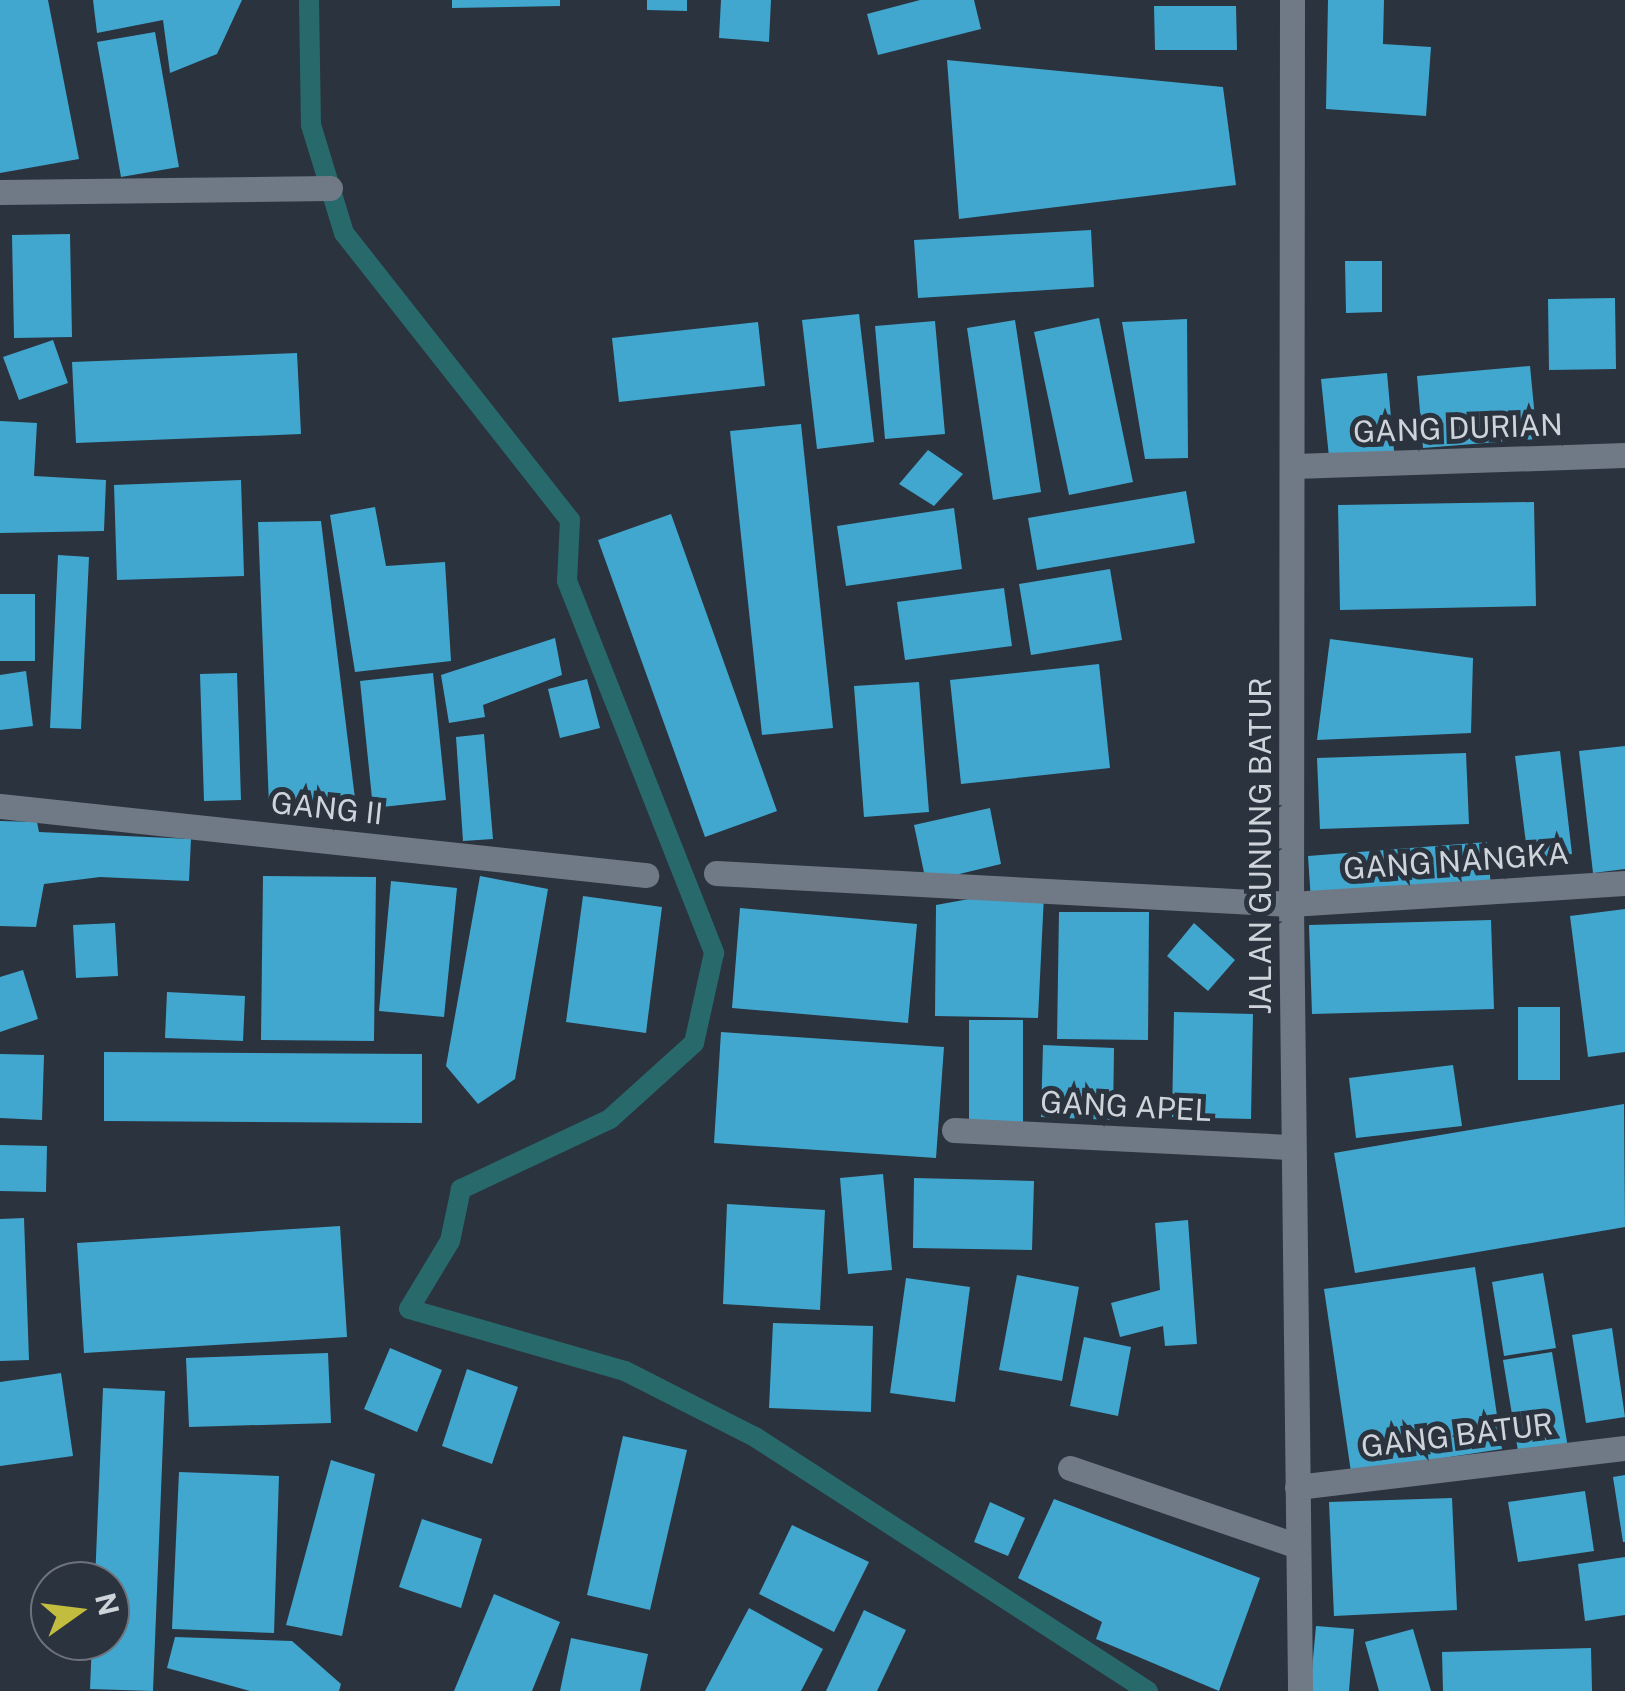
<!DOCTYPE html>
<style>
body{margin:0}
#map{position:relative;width:1625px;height:1691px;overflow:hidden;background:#2b333e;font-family:"Public Sans",sans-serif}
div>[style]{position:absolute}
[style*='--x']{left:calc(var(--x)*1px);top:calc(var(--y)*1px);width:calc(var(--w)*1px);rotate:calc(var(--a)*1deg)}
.stream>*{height:20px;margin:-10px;padding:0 10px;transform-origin:10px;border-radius:10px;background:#286a6c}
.building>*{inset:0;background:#41a7cf}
.minor>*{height:25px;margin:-12.5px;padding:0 12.5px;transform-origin:12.5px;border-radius:12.5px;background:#707986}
span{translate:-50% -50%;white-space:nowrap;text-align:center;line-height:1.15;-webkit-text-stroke:10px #2b333e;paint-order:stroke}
.street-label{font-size:30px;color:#cfd4db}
.north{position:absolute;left:30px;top:1561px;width:100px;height:100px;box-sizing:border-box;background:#2b333e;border:2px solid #6d737d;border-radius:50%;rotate:76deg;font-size:28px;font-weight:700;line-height:40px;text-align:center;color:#cfd4db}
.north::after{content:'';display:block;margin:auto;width:35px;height:45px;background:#c2bd3f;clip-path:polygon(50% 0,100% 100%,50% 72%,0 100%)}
</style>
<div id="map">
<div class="stream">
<i style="--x:309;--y:0;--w:125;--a:89.1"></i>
<i style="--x:311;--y:125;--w:113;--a:73"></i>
<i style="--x:344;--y:233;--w:365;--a:51.8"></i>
<i style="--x:570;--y:520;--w:61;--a:92.8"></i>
<i style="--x:567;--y:581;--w:400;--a:68.4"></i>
<i style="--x:714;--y:953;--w:92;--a:102.5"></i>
<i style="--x:694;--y:1043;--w:113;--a:137.9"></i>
<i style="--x:610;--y:1119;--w:165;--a:154.8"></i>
<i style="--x:461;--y:1189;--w:53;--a:101.9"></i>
<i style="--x:450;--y:1241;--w:79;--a:121.1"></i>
<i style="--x:409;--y:1309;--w:225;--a:16"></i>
<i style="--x:625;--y:1371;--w:146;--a:26.9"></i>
<i style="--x:755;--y:1437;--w:468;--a:32.9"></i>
</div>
<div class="building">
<i style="clip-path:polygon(0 0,48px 0,79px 159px,0 173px)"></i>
<i style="clip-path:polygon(93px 0,242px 0,217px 54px,170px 73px,163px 20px,97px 33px)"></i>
<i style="clip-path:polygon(452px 0,560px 0,560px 6px,452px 8px)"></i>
<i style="clip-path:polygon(647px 0,687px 0,687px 11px,647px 10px)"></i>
<i style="clip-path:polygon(721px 0,771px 0,769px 42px,719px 38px)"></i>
<i style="clip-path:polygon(920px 0,974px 0,981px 29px,878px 55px,867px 14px)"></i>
<i style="clip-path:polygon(1328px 0,1384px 0,1383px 44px,1431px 47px,1426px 116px,1326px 109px)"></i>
<i style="clip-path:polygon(1154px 6px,1236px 6px,1237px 50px,1155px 50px)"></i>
<i style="clip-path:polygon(155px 32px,179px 167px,121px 177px,97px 42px)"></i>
<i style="clip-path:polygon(947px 60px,1223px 87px,1236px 185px,959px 219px)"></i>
<i style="clip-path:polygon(1091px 230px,1094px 287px,918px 298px,914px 240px)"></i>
<i style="clip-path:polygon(70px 234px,72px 337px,14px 338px,12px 235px)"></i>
<i style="clip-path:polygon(1345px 261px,1382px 261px,1382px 312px,1346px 313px)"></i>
<i style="clip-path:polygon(1615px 298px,1616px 369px,1549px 370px,1548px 299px)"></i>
<i style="clip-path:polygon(859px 314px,874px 442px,817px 449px,802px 320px)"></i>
<i style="clip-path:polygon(1099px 318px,1133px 482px,1069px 495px,1034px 332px)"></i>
<i style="clip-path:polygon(1187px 319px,1188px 458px,1145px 459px,1122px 322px)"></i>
<i style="clip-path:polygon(1015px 320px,1041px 492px,993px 500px,967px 328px)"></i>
<i style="clip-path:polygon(935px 321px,945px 434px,885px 439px,875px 326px)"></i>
<i style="clip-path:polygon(758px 322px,765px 386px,619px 402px,612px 338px)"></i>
<i style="clip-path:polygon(53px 340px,68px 383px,19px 400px,3px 357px)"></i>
<i style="clip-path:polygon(297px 353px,301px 434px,76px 443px,72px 362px)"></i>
<i style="clip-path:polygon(1530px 366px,1537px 439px,1423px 448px,1417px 376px)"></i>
<i style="clip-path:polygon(1387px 373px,1394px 451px,1329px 457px,1321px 379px)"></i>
<i style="clip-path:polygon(0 421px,37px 423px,34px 476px,106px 480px,104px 531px,0 533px)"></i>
<i style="clip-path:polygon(801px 424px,833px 728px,762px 735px,730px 431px)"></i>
<i style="clip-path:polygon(928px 450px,963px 474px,934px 506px,899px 484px)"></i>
<i style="clip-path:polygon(241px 480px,244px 576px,117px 580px,114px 485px)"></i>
<i style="clip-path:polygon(1186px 491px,1195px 543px,1037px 570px,1028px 518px)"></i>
<i style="clip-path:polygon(1534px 502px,1536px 606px,1340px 610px,1338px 505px)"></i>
<i style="clip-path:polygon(375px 507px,386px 566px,445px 562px,451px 661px,355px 672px,330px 515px)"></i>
<i style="clip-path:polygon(954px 508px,962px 569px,846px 586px,837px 526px)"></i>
<i style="clip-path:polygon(671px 514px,777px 811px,705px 837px,598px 540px)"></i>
<i style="clip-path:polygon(321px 521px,357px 815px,269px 806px,258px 522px)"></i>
<i style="clip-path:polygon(58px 555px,89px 557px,81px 729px,50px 728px)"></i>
<i style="clip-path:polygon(1110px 569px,1122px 640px,1031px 655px,1019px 584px)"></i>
<i style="clip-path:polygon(1004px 588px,1012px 646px,905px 660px,897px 602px)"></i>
<i style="clip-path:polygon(0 594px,35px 594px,35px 661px,0 661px)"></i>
<i style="clip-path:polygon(555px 638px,562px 675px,483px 705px,485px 717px,449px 723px,441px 675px)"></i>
<i style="clip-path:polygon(1330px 639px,1473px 658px,1471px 733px,1317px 740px)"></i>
<i style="clip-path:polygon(1099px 664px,1110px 768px,961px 784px,950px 680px)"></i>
<i style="clip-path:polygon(26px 671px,33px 726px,0 730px,0 675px)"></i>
<i style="clip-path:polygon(237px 673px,241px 800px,204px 801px,200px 674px)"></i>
<i style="clip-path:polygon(433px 673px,446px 800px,373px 808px,360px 681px)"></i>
<i style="clip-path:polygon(587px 679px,600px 728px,560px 738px,548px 689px)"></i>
<i style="clip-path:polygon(919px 682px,929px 812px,864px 817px,854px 686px)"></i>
<i style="clip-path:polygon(484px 734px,493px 839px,463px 841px,456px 737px)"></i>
<i style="clip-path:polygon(1625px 746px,1625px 869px,1593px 873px,1579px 751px)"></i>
<i style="clip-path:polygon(1560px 751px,1572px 854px,1528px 859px,1515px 756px)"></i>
<i style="clip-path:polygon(1466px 753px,1469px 824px,1320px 829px,1317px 758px)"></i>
<i style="clip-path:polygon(990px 808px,1001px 864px,926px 882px,914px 825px)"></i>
<i style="clip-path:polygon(0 821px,37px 822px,39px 832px,191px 839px,189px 881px,100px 877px,44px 884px,36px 927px,0 926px)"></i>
<i style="clip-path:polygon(1487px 842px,1491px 887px,1311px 901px,1308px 856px)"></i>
<i style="clip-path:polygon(263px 876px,376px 877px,374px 1041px,261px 1040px)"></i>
<i style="clip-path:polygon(480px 876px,548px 889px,515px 1079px,478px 1104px,446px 1066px)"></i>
<i style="clip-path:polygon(391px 881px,457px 888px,444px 1017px,379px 1011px)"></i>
<i style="clip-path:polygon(1002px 893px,1044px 895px,1038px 1018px,935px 1016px,936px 905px)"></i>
<i style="clip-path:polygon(583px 896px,662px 907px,646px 1033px,566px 1022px)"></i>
<i style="clip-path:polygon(740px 908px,917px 924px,908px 1023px,732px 1008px)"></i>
<i style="clip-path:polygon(1625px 909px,1625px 1052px,1588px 1057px,1570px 916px)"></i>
<i style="clip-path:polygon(1059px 912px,1149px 912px,1148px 1040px,1057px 1039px)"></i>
<i style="clip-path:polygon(1491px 920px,1494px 1009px,1312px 1014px,1309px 925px)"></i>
<i style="clip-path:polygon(115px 923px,118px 976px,76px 978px,73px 925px)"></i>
<i style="clip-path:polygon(1194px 923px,1235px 960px,1208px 991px,1167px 956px)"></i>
<i style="clip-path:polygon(23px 970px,38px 1019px,0 1032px,0 977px)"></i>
<i style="clip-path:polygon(167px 992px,245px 996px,243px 1041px,165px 1038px)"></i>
<i style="clip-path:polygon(1518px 1007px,1560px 1007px,1560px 1080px,1518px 1080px)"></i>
<i style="clip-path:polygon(1174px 1012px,1253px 1014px,1251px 1119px,1172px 1117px)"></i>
<i style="clip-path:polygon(969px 1020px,1023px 1020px,1023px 1125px,969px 1126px)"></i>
<i style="clip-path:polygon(721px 1032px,944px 1047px,936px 1158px,714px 1143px)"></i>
<i style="clip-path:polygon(1043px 1045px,1114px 1048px,1113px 1120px,1041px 1117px)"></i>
<i style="clip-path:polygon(104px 1052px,422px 1054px,422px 1123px,104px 1121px)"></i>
<i style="clip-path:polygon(0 1054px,44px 1055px,42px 1120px,0 1118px)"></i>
<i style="clip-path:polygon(1453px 1065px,1462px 1126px,1356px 1138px,1349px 1078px)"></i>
<i style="clip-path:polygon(1624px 1104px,1625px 1227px,1355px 1273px,1334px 1153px)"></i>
<i style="clip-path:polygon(0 1145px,47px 1146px,46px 1192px,0 1191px)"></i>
<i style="clip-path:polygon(883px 1174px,892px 1270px,848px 1274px,840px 1178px)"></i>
<i style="clip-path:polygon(914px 1178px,1034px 1181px,1032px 1250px,913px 1248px)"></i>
<i style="clip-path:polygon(727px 1204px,825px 1210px,820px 1310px,723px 1304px)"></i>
<i style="clip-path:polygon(24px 1218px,29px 1360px,0 1361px,0 1219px)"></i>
<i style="clip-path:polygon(1188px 1220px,1197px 1344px,1165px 1346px,1163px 1326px,1120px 1337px,1111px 1303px,1160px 1290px,1155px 1223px)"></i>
<i style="clip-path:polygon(340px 1226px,347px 1337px,84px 1353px,77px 1243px)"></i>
<i style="clip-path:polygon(1475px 1267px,1502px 1449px,1351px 1472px,1324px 1289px)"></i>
<i style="clip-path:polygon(1543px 1273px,1556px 1348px,1504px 1356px,1492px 1282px)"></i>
<i style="clip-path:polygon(1017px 1275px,1079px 1287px,1062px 1381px,999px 1370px)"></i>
<i style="clip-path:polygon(906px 1278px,970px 1287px,955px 1402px,890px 1393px)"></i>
<i style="clip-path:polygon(773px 1323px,873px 1326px,871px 1412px,769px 1408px)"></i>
<i style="clip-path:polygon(1612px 1328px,1625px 1417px,1586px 1423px,1572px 1335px)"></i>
<i style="clip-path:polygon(1084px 1337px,1131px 1347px,1118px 1416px,1070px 1406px)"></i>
<i style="clip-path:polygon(390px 1348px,442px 1370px,417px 1432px,364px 1409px)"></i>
<i style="clip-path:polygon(1552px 1352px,1568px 1448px,1519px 1457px,1503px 1360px)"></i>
<i style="clip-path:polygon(328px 1353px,331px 1423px,189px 1427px,186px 1358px)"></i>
<i style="clip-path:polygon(467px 1369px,518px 1387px,492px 1464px,442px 1446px)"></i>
<i style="clip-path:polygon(61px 1373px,73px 1456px,0 1466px,0 1382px)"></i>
<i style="clip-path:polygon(103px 1388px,165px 1391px,153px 1691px,90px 1689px,92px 1641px,110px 1641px,110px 1581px,95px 1581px)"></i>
<i style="clip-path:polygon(623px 1436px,687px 1450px,650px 1610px,587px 1595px)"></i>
<i style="clip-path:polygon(331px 1460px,375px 1474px,342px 1636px,286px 1625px)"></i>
<i style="clip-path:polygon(179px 1472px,279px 1476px,274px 1633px,172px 1629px)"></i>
<i style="clip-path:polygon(1625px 1475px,1625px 1542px,1623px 1542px,1613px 1477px)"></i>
<i style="clip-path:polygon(1585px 1491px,1594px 1551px,1518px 1562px,1508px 1502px)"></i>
<i style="clip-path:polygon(1452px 1498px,1457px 1610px,1334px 1616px,1329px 1502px)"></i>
<i style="clip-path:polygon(1054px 1499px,1260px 1578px,1219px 1691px,1096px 1639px,1102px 1622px,1018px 1578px)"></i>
<i style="clip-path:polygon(990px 1502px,1025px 1518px,1008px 1556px,974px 1542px)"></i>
<i style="clip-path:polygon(422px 1519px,482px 1539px,461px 1608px,399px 1587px)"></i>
<i style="clip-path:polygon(792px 1525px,869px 1562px,834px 1632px,759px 1594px)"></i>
<i style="clip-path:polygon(1625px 1557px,1625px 1615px,1585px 1621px,1578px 1564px)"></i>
<i style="clip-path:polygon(494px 1594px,560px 1622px,532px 1691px,454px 1691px)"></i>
<i style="clip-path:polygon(749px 1608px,823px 1649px,801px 1691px,705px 1691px)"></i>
<i style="clip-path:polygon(864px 1610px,906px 1630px,877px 1691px,826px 1691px)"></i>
<i style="clip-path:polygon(1316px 1626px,1354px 1629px,1349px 1691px,1310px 1691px)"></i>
<i style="clip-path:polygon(1413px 1629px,1431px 1691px,1379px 1691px,1365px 1642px)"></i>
<i style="clip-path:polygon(175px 1637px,292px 1641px,341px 1684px,339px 1691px,250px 1691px,167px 1668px)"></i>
<i style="clip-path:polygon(571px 1638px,648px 1654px,640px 1691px,560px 1691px)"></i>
<i style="clip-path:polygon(1591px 1648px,1592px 1691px,1443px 1691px,1442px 1652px)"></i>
</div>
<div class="minor">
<i style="--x:1292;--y:0;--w:904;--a:90.06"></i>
<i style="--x:1291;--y:904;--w:787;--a:89.34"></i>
<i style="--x:0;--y:192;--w:330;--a:-0.7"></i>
<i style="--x:1294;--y:466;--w:331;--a:-1.9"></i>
<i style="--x:0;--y:806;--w:650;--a:6.1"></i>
<i style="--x:716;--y:873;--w:576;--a:3.09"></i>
<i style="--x:1291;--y:904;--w:335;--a:-3.6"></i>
<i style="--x:954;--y:1130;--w:339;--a:2.9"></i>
<i style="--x:1070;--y:1468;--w:241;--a:18.9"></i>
<i style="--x:1297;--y:1487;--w:330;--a:-6.8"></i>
</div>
<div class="street-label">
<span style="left:1458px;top:428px;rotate:-2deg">GANG DURIAN</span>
<span style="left:327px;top:808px;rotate:6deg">GANG II</span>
<span style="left:1260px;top:846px;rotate:-90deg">JALAN GUNUNG BATUR</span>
<span style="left:1456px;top:861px;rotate:-4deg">GANG NANGKA</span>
<span style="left:1126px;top:1106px;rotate:3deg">GANG APEL</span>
<span style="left:1457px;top:1435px;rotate:-7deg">GANG BATUR</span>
</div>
<div class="north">N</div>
</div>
